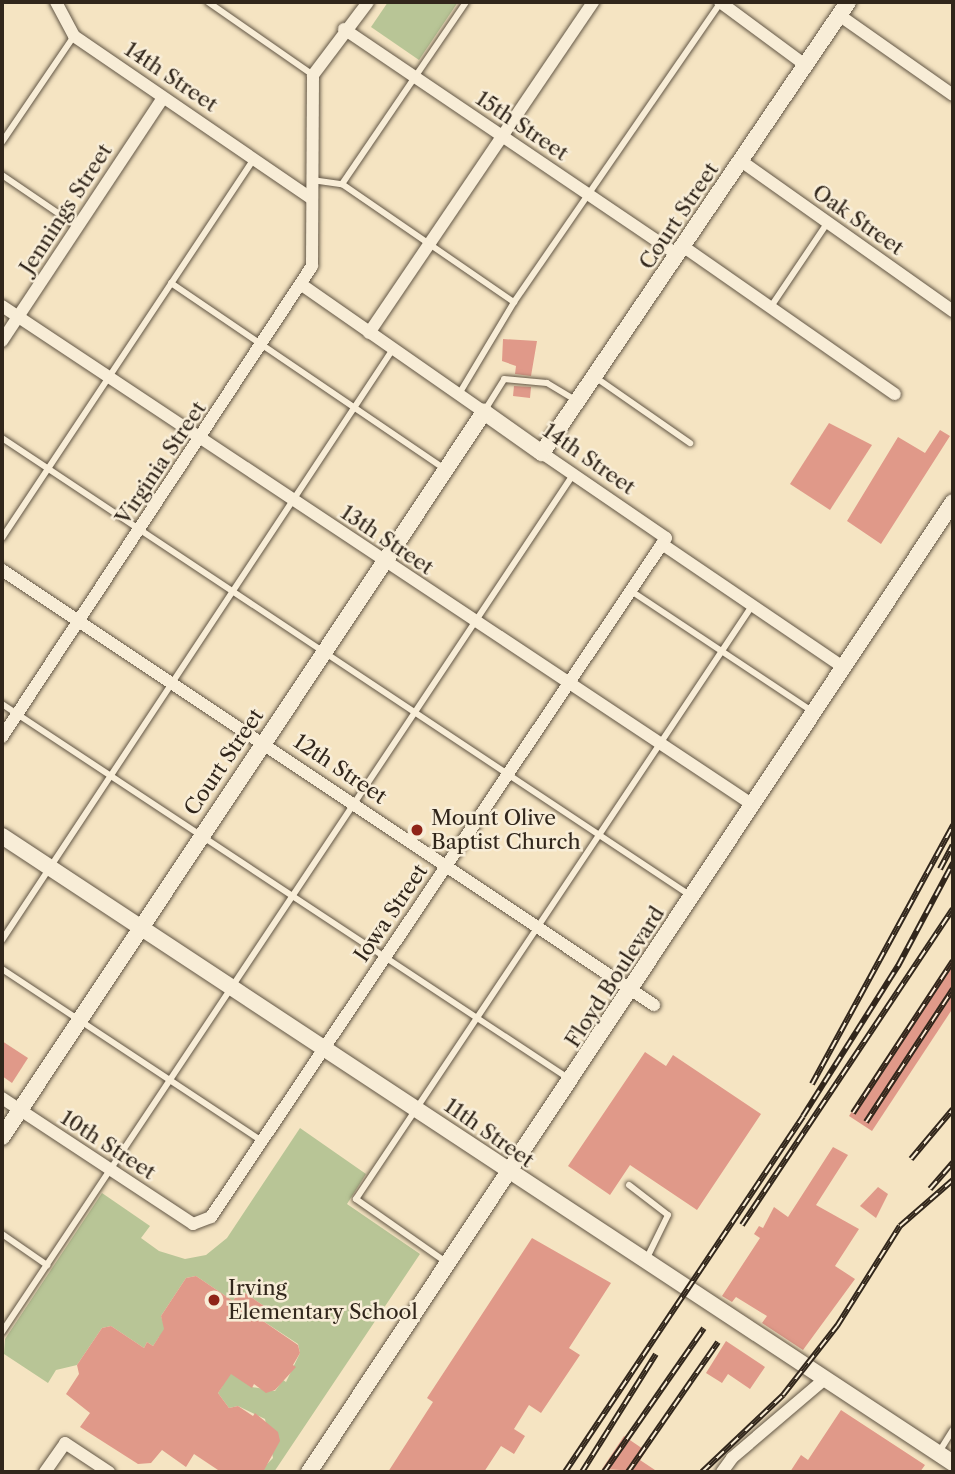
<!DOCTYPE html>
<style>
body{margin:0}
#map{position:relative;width:955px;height:1474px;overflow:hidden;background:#f5e4c2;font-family:"Libre Caslon Text",serif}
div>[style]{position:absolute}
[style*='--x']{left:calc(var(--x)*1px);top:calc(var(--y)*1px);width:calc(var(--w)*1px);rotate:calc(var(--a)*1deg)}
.green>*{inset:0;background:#b8c596}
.building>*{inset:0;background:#e09989}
.roads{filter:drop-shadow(0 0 2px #625645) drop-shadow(0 0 2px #625645)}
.lane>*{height:6px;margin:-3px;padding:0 3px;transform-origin:3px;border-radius:3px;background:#f8edd7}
.street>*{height:12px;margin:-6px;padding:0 6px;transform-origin:6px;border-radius:6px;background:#f8edd7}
.secondary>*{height:16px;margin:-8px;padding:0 8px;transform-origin:8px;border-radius:8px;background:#f8edd7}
.rail>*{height:6px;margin-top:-3px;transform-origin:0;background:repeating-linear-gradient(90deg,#f8edd7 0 10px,#31261b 0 20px);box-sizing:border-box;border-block:2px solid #31261b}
.dots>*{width:19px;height:19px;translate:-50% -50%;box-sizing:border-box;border:4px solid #f8edd7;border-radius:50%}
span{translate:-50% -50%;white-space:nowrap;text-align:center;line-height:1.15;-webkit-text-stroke:5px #f8edd7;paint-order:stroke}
.street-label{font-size:21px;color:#31261b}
.poi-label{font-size:21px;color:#31261b}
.left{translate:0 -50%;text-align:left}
.frame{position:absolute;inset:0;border:4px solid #31261b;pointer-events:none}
</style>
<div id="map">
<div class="green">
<i style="clip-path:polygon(388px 2px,458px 2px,419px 60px,371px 27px)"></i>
<i style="clip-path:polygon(300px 1128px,366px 1174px,347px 1204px,420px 1254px,274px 1472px,259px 1472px,273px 1458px,265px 1419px,238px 1406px,229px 1408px,218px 1393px,223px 1385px,218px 1382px,228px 1367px,252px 1387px,275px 1391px,283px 1380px,286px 1382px,300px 1353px,298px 1344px,260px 1319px,264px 1306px,245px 1293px,238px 1293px,233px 1301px,196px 1276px,186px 1278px,161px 1316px,164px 1325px,202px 1350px,159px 1337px,153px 1346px,147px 1342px,144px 1348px,111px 1326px,102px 1328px,77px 1365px,56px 1370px,48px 1383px,4px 1354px,5px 1339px,102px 1193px,150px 1226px,141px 1238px,159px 1251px,185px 1259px,206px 1255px,227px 1238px)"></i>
</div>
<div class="building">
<i style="clip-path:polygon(503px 339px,537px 341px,531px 376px,515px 374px,516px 366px,502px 361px)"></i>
<i style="clip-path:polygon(514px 386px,531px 387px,530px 398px,513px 396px)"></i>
<i style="clip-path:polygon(829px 423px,872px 445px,830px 510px,790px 484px)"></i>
<i style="clip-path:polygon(940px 430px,950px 436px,881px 544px,847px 521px,898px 437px,925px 453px)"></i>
<i style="clip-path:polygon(953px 958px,953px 1008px,872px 1131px,849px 1116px)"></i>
<i style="clip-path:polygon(2px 1041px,28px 1058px,12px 1083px,2px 1076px)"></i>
<i style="clip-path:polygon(645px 1052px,666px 1066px,673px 1055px,761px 1114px,697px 1210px,630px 1165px,610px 1195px,568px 1166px)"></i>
<i style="clip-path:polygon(833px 1147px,848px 1155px,816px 1205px,859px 1229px,835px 1266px,855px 1279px,803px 1350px,762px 1323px,767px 1316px,736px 1297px,732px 1302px,722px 1296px,760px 1238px,754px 1234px,759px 1226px,763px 1228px,774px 1207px,788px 1217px)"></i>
<i style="clip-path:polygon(878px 1187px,888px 1194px,876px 1218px,860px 1206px)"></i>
<i style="clip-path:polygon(532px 1238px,611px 1283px,569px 1348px,580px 1355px,541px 1413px,529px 1405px,514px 1429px,525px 1436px,514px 1454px,501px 1446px,484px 1472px,388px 1472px,433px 1402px,427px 1398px)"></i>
<i style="clip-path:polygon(196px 1276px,233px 1301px,238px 1293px,245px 1293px,264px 1306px,260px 1319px,298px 1345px,300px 1353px,293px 1365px,296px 1367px,275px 1390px,266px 1393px,254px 1384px,252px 1388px,231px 1374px,218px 1393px,229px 1408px,238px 1406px,253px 1416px,255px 1413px,278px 1432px,280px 1441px,263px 1472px,221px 1472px,194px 1454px,186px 1467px,162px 1450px,151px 1463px,138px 1464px,80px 1427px,90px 1413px,66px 1394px,79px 1374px,77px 1365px,102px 1328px,111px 1326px,144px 1348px,147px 1342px,153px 1346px,164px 1329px,161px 1316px,186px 1278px)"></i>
<i style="clip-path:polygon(726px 1341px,765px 1367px,750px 1389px,728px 1374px,722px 1383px,706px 1373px)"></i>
<i style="clip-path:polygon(841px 1410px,925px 1465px,920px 1472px,790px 1472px,801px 1455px,808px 1460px)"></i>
<i style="clip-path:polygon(624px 1436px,646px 1451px,640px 1460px,658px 1472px,602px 1469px)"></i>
</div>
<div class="roads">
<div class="lane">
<i style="--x:208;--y:2;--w:128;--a:34.8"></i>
<i style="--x:2;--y:142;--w:128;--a:-55.8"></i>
<i style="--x:2;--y:175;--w:91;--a:34.2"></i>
<i style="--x:312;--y:180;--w:30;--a:8"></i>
<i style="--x:342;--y:184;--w:209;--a:34.5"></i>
<i style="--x:342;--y:184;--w:220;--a:-55.7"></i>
<i style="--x:171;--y:283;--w:331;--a:34.2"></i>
<i style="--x:770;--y:308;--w:104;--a:-56"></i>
<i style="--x:595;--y:377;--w:116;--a:34.8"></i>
<i style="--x:459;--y:394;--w:107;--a:-59.1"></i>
<i style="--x:514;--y:302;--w:363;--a:-55.4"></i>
<i style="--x:485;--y:410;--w:36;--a:-58"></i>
<i style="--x:504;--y:379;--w:43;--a:5.3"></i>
<i style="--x:547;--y:383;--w:35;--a:31"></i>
<i style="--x:2;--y:438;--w:827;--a:33.61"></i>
<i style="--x:2;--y:538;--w:455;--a:-56.4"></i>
<i style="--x:631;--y:591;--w:219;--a:33.6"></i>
<i style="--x:2;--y:704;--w:678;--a:33.46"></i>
<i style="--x:2;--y:940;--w:709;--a:-56.51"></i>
<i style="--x:2;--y:969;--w:313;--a:33.5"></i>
<i style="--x:629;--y:1185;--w:49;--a:37.6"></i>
<i style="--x:668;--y:1215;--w:50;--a:116.1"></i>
<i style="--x:2;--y:1234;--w:55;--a:34.6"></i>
<i style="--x:446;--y:1262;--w:110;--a:-145"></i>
<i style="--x:356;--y:1199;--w:713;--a:-56.27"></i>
<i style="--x:2;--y:1332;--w:1030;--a:-56.33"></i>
<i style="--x:939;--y:1452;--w:26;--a:-58"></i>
</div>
<div class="street">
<i style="--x:56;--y:2;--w:38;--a:62"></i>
<i style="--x:74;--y:36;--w:287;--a:34.4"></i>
<i style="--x:720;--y:2;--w:106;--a:36.5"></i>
<i style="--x:839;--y:15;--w:139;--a:35.1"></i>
<i style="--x:344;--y:29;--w:403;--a:34.1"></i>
<i style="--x:741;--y:161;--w:260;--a:35.3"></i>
<i style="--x:684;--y:247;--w:257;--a:34.9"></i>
<i style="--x:302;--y:285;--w:222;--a:34.9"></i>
<i style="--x:2;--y:306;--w:902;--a:33.6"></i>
<i style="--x:369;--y:333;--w:400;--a:-55.9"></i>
<i style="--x:2;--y:341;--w:291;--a:-56.5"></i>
<i style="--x:542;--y:453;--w:150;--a:34.4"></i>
<i style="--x:666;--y:538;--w:7;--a:124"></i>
<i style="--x:662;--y:544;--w:219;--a:34.2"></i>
<i style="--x:2;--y:570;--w:784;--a:33.71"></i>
<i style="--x:2;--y:737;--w:564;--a:-56.65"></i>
<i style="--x:312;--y:266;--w:191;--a:-89.7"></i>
<i style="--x:313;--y:75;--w:91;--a:-53"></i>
<i style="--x:2;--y:1098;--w:229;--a:33.4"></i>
<i style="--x:193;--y:1224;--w:19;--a:-21"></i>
<i style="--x:211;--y:1217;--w:810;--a:-56.17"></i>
<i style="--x:45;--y:1472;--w:35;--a:-55"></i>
<i style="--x:65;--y:1443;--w:53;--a:33.4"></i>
<i style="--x:722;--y:1472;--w:17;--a:-54"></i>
<i style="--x:732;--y:1458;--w:123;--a:-40.4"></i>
</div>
<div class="secondary">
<i style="--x:2;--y:836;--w:1139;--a:33.4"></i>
<i style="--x:2;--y:1137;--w:871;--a:-56.38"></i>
<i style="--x:484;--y:412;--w:71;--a:35.3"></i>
<i style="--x:542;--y:453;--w:545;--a:-55.84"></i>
<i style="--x:309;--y:1472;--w:1164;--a:-56.42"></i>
</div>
</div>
<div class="rail">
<i style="--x:940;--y:869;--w:27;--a:-62"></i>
<i style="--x:812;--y:1084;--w:295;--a:-61.4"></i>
<i style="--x:853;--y:1113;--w:182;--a:-56.7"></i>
<i style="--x:866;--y:1122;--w:159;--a:-56.8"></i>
<i style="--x:911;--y:1159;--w:65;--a:-50"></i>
<i style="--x:930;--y:1189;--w:35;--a:-49"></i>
<i style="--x:742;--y:1225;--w:380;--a:-56.3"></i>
<i style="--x:565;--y:1472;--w:428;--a:-56.2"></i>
<i style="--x:803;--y:1116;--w:178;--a:-57.7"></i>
<i style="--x:898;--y:966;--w:117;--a:-61.9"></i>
<i style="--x:582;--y:1472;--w:139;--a:-57.9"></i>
<i style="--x:604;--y:1472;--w:175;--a:-55.2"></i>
<i style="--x:628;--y:1472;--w:158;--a:-55.3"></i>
<i style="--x:702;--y:1472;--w:112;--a:-43.5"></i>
<i style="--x:783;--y:1395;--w:88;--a:-52"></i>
<i style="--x:837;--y:1326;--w:118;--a:-57.8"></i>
<i style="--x:900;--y:1226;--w:70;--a:-41"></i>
</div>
<div class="dots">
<i style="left:417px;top:830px;background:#8f2418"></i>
<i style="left:214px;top:1300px;background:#8f2418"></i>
</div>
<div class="street-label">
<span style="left:171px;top:77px;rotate:34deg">14th Street</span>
<span style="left:522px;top:126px;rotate:34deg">15th Street</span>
<span style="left:66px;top:209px;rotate:-57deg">Jennings Street</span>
<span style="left:679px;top:216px;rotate:-56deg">Court Street</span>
<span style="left:858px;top:220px;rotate:35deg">Oak Street</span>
<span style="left:589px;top:459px;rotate:35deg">14th Street</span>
<span style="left:161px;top:463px;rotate:-56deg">Virginia Street</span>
<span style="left:387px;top:540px;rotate:34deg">13th Street</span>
<span style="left:224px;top:762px;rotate:-56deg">Court Street</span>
<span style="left:340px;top:769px;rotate:34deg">12th Street</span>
<span style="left:391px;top:913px;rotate:-56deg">Iowa Street</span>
<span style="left:615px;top:977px;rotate:-57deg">Floyd Boulevard</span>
<span style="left:489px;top:1133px;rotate:35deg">11th Street</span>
<span style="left:108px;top:1145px;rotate:33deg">10th Street</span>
</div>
<div class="poi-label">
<span class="left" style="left:431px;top:830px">Mount Olive<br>Baptist Church</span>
<span class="left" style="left:228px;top:1300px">Irving<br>Elementary School</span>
</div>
<div class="frame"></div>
</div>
